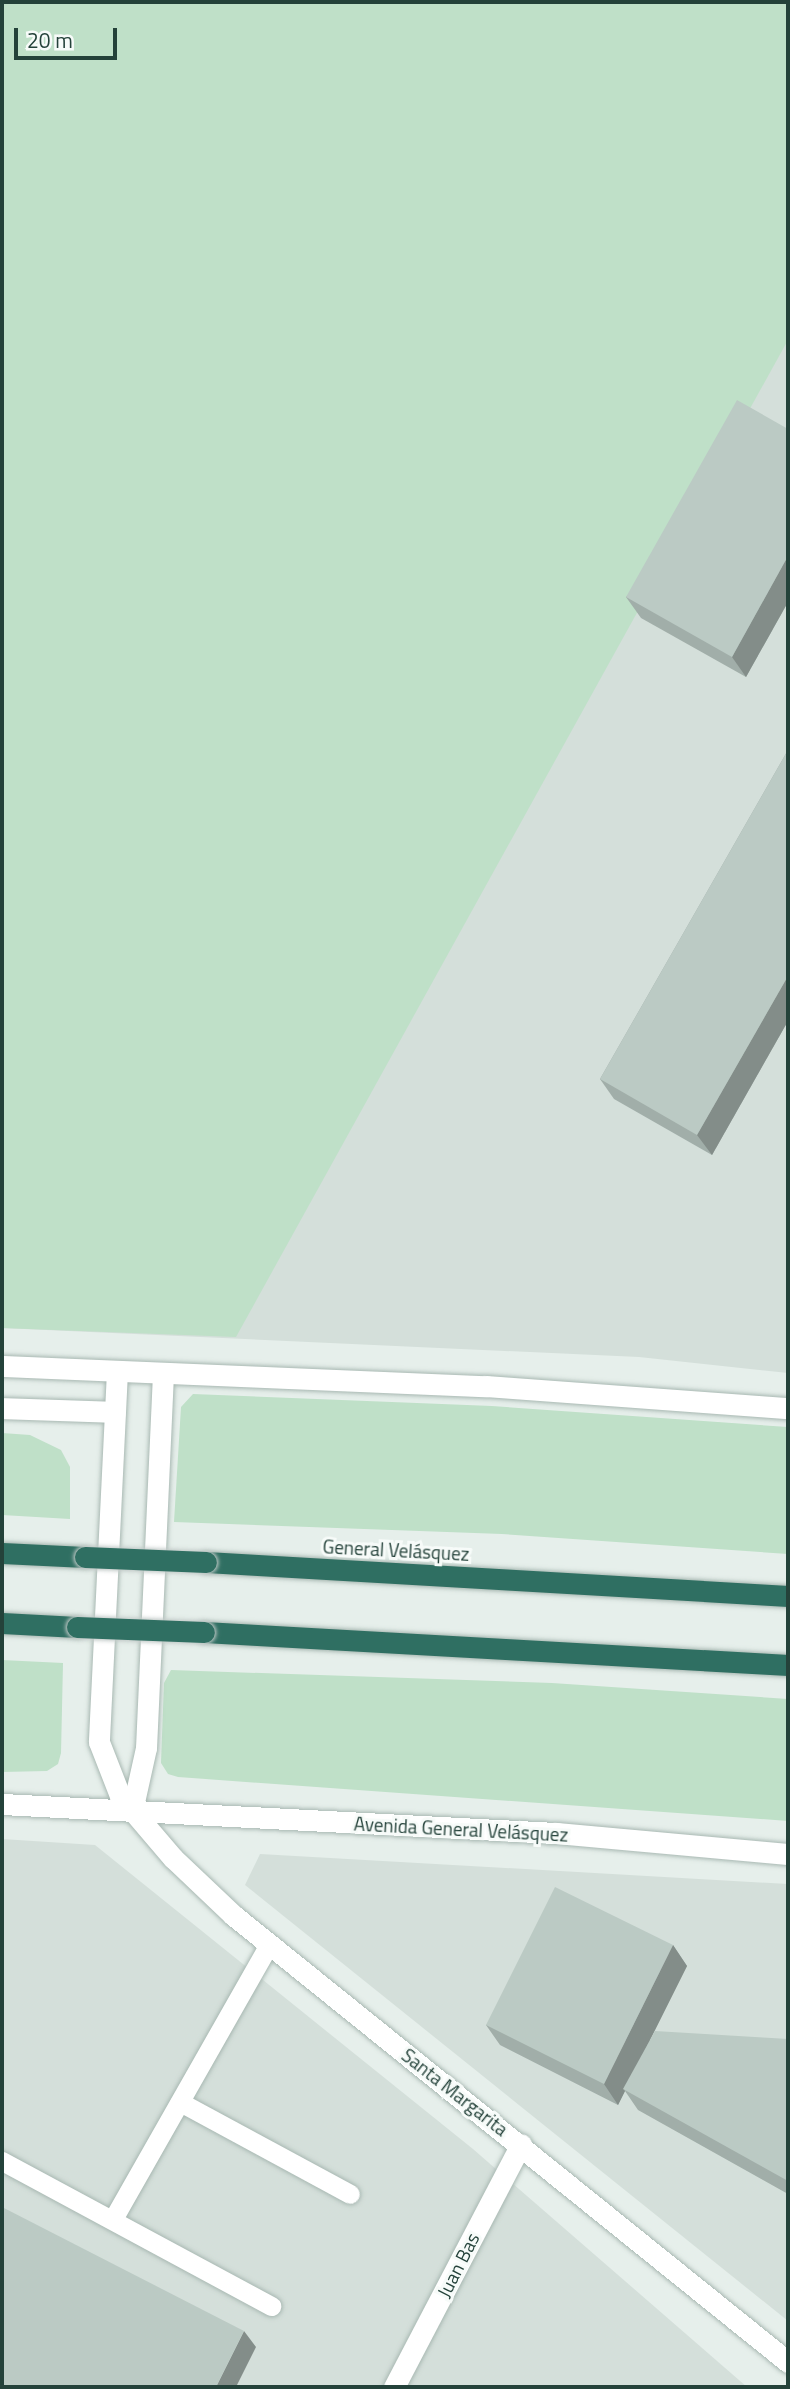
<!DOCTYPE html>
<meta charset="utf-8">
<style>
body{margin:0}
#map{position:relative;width:790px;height:2389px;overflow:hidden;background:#e6efeb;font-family:"Titillium Web",sans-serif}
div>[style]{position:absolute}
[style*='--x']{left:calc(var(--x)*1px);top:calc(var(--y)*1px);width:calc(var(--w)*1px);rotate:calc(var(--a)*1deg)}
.built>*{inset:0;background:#d4dfda}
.green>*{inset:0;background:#bfe0c8}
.roads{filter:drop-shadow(0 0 2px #a8b8b2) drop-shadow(0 0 2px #a8b8b2)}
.lane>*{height:19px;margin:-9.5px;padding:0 9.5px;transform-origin:9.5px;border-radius:9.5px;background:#fff}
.street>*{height:21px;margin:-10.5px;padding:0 10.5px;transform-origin:10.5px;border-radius:10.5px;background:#fff}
.secondary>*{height:21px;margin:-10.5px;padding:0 10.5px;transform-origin:10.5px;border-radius:10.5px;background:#fff}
.highway>*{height:21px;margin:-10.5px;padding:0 10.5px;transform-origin:10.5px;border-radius:10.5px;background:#2f6f62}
.bridges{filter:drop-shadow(0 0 2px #c2cac8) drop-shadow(0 0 2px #c2cac8)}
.highway-bridge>*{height:21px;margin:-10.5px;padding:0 10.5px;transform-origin:10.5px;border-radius:10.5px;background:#2f6f62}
.wall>*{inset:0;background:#a1aea9}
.shaded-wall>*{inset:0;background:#838d89}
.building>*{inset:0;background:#bbcac4}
span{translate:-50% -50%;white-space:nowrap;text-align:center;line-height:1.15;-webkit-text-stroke:6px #f7fbf9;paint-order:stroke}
.street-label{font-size:19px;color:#24423a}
.frame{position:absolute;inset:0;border:4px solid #24423a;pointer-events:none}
.scale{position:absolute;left:14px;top:28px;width:103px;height:32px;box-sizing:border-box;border:4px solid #24423a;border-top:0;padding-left:9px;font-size:21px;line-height:24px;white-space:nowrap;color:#24423a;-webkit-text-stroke:5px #f7fbf9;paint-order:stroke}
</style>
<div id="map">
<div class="built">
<i style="clip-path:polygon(2px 2px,788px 2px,788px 1373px,639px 1357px,2px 1328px)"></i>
<i style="clip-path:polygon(2px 1839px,95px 1845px,473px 2149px,747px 2387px,2px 2387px)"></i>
<i style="clip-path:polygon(260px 1854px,788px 1884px,788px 2321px,245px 1885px)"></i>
</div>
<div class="green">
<i style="clip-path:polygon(2px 2px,788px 2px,788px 340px,236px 1337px,2px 1328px)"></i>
<i style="clip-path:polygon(193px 1394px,492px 1406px,788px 1427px,788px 1554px,502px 1534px,174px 1522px,181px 1407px)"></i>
<i style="clip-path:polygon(2px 1433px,30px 1435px,61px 1450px,70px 1467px,70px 1519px,2px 1515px)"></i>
<i style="clip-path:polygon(2px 1660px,63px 1663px,61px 1753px,58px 1764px,47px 1771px,2px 1772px)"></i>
<i style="clip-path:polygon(171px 1670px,552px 1683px,788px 1699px,788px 1821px,178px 1777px,168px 1774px,161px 1763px,164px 1683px)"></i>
</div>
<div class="roads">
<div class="lane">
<i style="--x:180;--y:2102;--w:193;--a:28.4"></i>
<i style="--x:2;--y:2161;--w:306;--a:28.3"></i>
<i style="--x:113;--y:2219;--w:316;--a:-60.4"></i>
</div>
<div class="street">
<i style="--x:394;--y:2387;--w:274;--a:-62.4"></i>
</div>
<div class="secondary">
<i style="--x:2;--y:1366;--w:484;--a:2.4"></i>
<i style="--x:486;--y:1386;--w:303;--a:4.2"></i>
<i style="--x:117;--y:1371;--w:371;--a:92.8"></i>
<i style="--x:99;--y:1742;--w:58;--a:68.7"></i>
<i style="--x:120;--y:1796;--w:82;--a:49.5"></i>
<i style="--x:173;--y:1858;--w:83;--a:43.5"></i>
<i style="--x:233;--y:1915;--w:713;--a:38.85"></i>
<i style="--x:2;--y:1408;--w:113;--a:2"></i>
<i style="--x:2;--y:1804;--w:555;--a:3"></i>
<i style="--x:556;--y:1833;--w:233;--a:5.2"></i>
<i style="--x:132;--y:1811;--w:65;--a:-77.5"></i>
<i style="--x:146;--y:1748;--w:375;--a:-87.4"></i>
</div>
<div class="highway">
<i style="--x:2;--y:1553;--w:83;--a:2.8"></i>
<i style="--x:206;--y:1562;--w:583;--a:3.34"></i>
<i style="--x:2;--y:1623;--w:75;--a:3.1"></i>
<i style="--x:204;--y:1632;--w:585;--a:3.23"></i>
</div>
</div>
<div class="bridges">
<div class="highway-bridge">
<i style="--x:85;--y:1557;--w:121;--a:2.4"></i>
<i style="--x:77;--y:1627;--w:127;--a:2.3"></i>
</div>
</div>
<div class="wall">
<i style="clip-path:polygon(788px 429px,788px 602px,746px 677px,641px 618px,626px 597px)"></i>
<i style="clip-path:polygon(788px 750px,788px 1021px,712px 1155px,614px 1099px,600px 1079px)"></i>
<i style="clip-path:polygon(673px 1945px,687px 1966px,650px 2040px,788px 2039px,788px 2194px,638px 2110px,625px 2091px,618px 2105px,500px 2045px,486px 2025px)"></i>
</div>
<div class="shaded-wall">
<i style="clip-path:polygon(788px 556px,788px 602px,746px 677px,732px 657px)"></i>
<i style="clip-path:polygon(788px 976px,788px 1021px,712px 1155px,697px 1135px)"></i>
<i style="clip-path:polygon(673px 1945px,687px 1966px,625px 2090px,623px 2089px,625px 2091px,618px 2105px,604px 2084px)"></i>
<i style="clip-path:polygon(244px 2331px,256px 2347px,236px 2387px,216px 2387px)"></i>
</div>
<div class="building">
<i style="clip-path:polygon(737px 400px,788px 429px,788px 556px,732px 657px,626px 597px)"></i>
<i style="clip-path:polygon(788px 750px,788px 976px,697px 1135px,600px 1079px)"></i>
<i style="clip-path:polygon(555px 1887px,673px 1945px,604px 2084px,486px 2025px)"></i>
<i style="clip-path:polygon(655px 2031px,788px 2039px,788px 2181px,623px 2089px)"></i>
<i style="clip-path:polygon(2px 2207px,244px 2331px,216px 2387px,2px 2387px)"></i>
</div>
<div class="street-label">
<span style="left:396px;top:1550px;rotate:3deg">General Velásquez</span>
<span style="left:461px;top:1829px;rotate:3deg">Avenida General Velásquez</span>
<span style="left:455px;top:2092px;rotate:38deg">Santa Margarita</span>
<span style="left:458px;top:2265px;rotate:-63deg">Juan Bas</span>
</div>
<div class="frame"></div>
<div class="scale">20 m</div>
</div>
